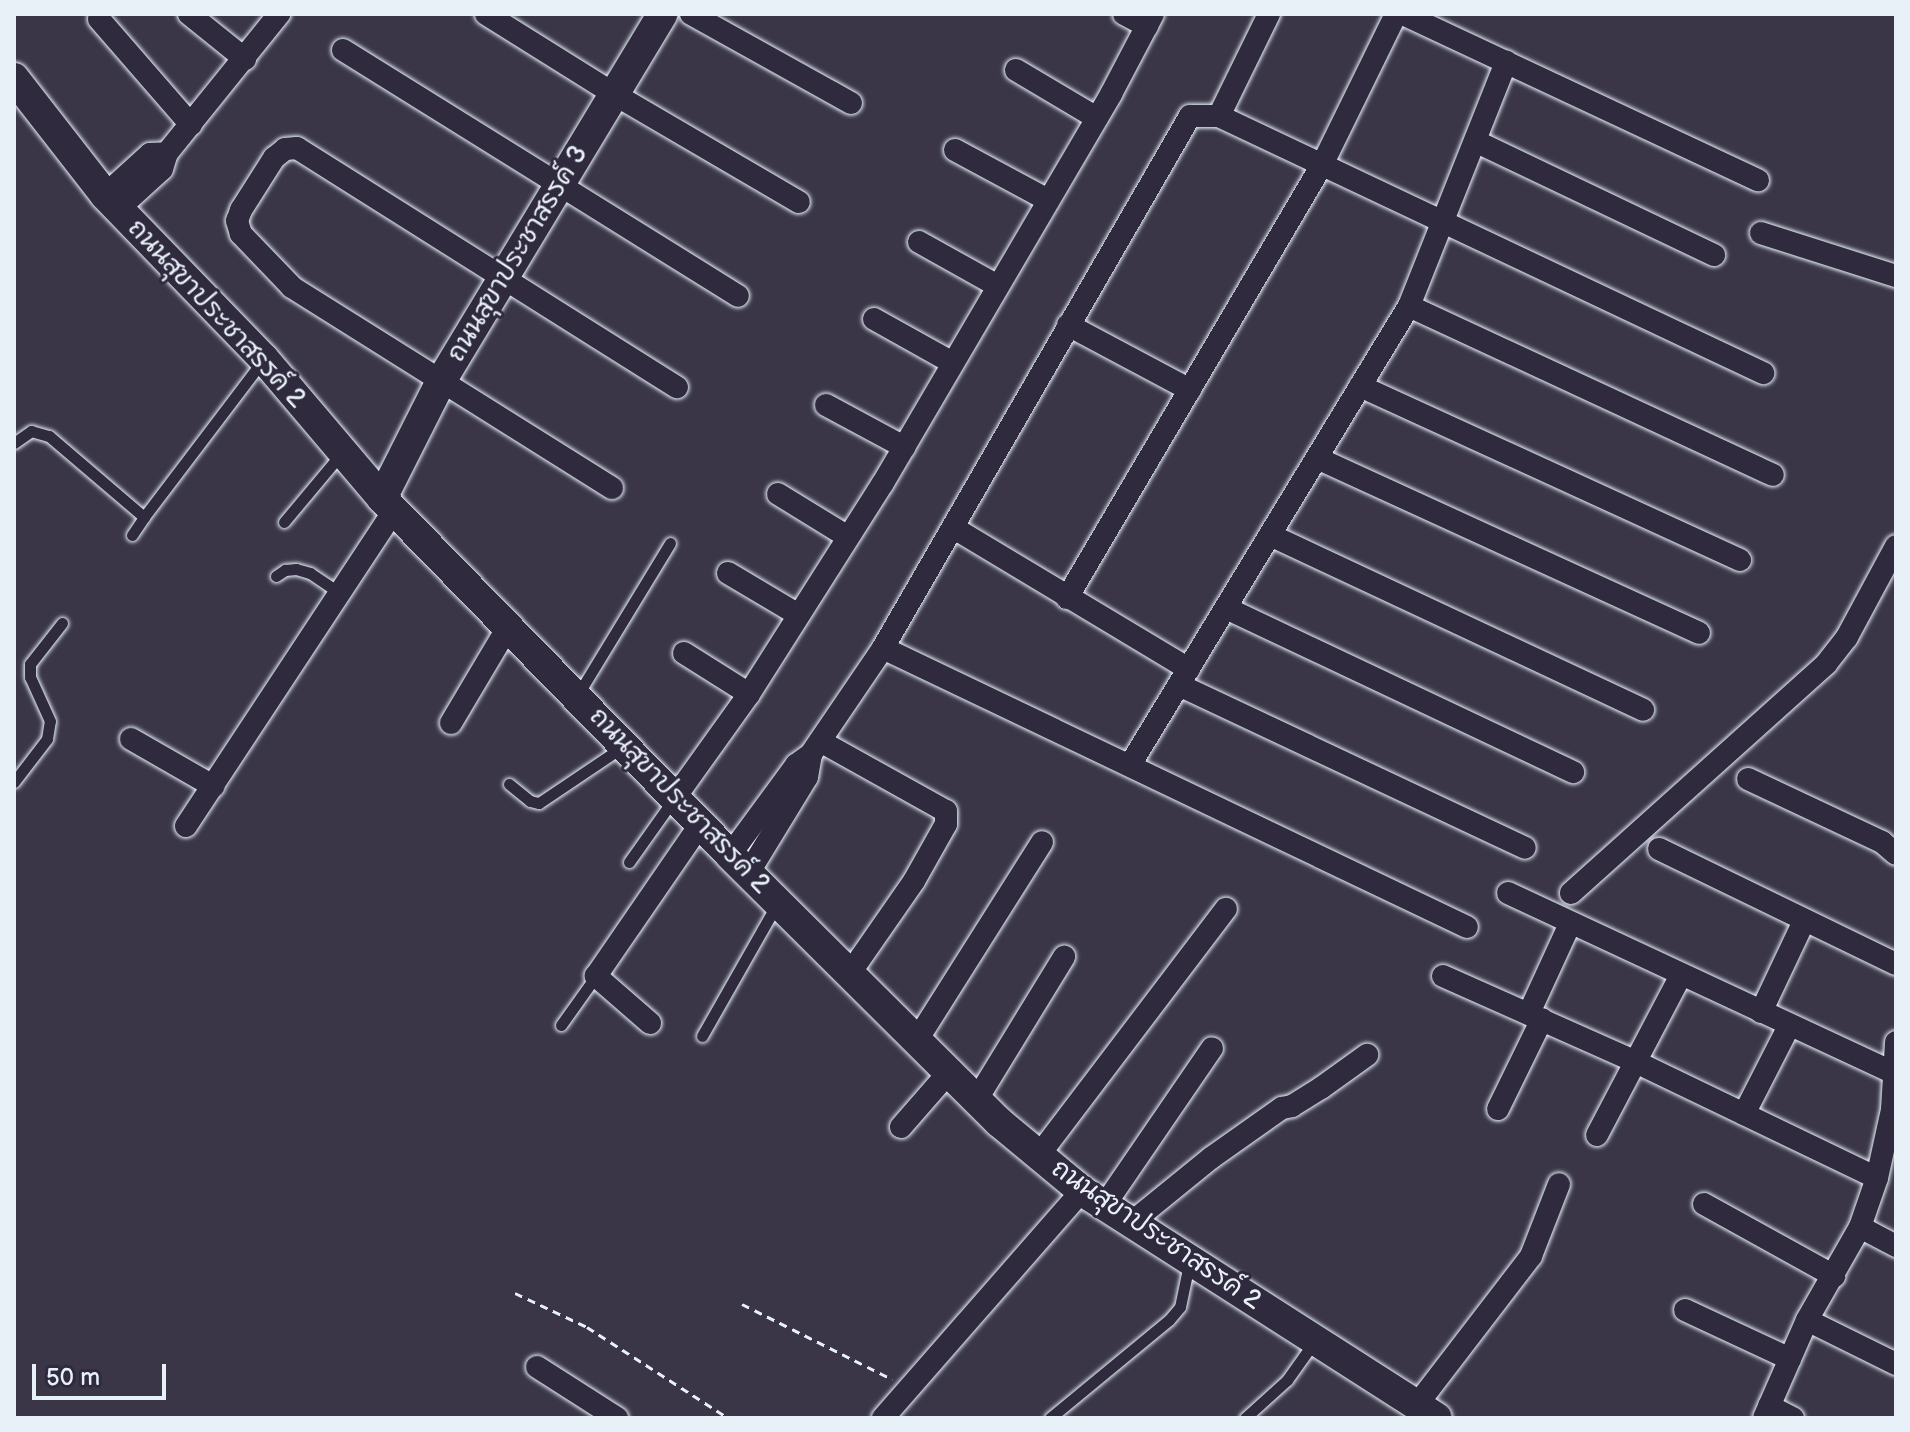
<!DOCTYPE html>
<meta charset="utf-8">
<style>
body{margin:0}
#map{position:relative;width:1910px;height:1432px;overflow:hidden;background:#3a3648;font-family:"Balsamiq Sans","Playpen Sans Thai",sans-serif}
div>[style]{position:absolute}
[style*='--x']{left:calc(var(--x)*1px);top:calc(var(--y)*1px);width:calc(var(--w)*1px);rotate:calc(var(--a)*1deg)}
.path>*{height:3px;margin-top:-1.5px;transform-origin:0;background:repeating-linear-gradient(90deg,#e8f1f8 0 8px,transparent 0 14px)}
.roads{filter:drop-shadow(0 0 2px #e8f1f8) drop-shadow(0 0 2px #e8f1f8)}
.lane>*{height:11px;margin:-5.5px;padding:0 5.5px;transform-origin:5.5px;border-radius:5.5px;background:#2f2a3d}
.street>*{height:22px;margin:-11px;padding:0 11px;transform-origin:11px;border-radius:11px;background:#2f2a3d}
.secondary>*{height:30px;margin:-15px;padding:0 15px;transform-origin:15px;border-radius:15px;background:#2f2a3d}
span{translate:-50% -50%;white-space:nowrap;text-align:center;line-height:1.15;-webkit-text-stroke:6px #2f2a3d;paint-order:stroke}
.street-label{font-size:26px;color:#e8f1f8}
.frame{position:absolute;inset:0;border:16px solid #e8f1f8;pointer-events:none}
.scale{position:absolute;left:32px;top:1364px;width:134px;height:36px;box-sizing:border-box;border:4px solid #e8f1f8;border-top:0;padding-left:10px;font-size:24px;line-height:28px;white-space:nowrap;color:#e8f1f8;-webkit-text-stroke:6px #2f2a3d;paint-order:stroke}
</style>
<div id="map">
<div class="path">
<i style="--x:515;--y:1293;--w:80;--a:25.3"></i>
<i style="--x:587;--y:1327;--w:168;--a:32.8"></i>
<i style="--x:742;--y:1304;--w:168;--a:26.6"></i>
</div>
<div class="roads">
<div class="lane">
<i style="--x:14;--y:443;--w:21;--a:-35"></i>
<i style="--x:31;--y:431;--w:19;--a:16"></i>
<i style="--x:49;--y:436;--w:125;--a:40.5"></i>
<i style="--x:144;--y:517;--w:198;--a:-52.8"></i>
<i style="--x:284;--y:522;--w:87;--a:-50.1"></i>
<i style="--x:132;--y:535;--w:22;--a:-56"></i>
<i style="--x:276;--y:576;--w:11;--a:-34"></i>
<i style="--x:285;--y:570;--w:11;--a:-5"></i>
<i style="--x:296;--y:569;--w:15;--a:16"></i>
<i style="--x:310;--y:573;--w:36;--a:34"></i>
<i style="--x:577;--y:696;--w:179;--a:-58.7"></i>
<i style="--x:14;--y:782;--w:54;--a:-52.5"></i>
<i style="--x:47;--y:739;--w:18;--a:-81"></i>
<i style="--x:50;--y:721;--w:48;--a:-114.4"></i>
<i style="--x:30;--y:677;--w:13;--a:-90"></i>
<i style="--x:30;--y:664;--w:52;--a:-52"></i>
<i style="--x:509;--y:784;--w:27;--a:39"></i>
<i style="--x:530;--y:801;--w:9;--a:13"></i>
<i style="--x:539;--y:803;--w:99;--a:-33.9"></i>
<i style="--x:629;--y:862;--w:76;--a:-54.6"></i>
<i style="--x:561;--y:1025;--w:60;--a:-54.5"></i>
<i style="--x:702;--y:1036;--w:154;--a:-60.4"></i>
<i style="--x:1050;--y:1418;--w:154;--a:-39.5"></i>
<i style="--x:1169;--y:1320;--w:17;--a:-50"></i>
<i style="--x:1180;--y:1307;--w:44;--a:-78.2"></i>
<i style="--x:1245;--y:1418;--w:57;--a:-42.1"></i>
<i style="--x:1287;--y:1380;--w:47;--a:-54.6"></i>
</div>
<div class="street">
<i style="--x:189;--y:14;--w:72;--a:38.8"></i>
<i style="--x:486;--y:14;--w:151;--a:32"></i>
<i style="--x:614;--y:94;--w:214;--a:30.3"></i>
<i style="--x:691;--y:14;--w:183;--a:29.1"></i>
<i style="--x:1124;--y:14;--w:26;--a:28"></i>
<i style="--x:1403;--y:14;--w:392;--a:25.1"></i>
<i style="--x:99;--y:19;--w:140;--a:49"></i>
<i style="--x:343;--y:50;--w:465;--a:31.9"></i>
<i style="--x:1016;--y:70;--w:94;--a:30.7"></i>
<i style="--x:1219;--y:116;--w:114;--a:-63.9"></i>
<i style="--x:1475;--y:141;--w:265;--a:25.5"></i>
<i style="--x:955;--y:150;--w:106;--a:28.3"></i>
<i style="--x:105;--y:195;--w:61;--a:-42.3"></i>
<i style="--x:150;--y:154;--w:17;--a:-3"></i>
<i style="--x:118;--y:209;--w:59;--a:-42.3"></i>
<i style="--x:162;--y:169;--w:17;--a:-73"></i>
<i style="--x:167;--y:153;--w:179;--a:-51.1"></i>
<i style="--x:1761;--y:233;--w:142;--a:17.7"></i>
<i style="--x:919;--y:242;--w:90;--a:29.1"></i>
<i style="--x:1409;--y:306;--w:401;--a:24.9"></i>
<i style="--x:874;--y:319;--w:90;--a:29.1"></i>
<i style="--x:1068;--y:325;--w:138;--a:28"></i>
<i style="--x:1360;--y:386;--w:418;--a:24.6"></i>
<i style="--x:826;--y:405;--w:89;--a:28.3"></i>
<i style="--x:1317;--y:458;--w:420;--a:24.6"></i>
<i style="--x:612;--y:488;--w:378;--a:-147.9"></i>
<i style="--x:292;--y:287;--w:74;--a:-133.9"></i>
<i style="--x:241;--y:234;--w:14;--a:-107"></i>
<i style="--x:237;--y:221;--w:12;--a:-70"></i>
<i style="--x:241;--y:210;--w:62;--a:-57.6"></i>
<i style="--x:274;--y:158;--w:14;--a:-39"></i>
<i style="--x:285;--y:149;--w:12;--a:-5"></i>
<i style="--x:297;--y:148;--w:449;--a:32.2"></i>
<i style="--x:778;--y:494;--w:82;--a:31.6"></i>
<i style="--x:954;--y:528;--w:274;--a:31"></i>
<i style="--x:1270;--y:535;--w:412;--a:25.1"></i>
<i style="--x:728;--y:573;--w:80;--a:30.7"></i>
<i style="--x:1067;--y:598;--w:505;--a:-59.52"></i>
<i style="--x:1323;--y:163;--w:166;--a:-63.9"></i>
<i style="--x:1226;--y:608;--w:384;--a:25.3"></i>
<i style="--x:883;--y:648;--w:647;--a:25.54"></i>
<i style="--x:684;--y:653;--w:77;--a:32.2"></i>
<i style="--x:1179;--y:685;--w:382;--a:25.2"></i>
<i style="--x:451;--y:723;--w:112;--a:-59.3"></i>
<i style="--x:131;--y:739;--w:95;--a:29.8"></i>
<i style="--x:820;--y:741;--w:144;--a:29.1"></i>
<i style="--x:946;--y:811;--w:13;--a:90"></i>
<i style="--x:946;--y:824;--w:65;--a:119.3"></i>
<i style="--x:914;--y:881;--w:112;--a:124.8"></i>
<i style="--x:1130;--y:765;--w:537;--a:-58.71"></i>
<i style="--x:1409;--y:306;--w:263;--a:-68.3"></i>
<i style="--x:1748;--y:779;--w:148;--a:25.2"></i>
<i style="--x:1882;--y:842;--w:18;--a:41"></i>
<i style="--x:676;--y:796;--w:125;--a:-54.4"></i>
<i style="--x:749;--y:694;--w:250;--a:-57.6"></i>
<i style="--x:883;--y:483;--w:451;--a:-59.6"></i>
<i style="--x:1111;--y:94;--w:90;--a:-62.3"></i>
<i style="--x:186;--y:826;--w:377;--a:-56.6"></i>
<i style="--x:1659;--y:849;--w:263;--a:25.9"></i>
<i style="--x:730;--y:855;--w:112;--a:-53.7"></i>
<i style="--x:796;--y:765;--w:19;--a:-36"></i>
<i style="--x:811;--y:754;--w:128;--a:-55.8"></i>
<i style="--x:883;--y:648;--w:614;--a:-60.01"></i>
<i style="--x:1190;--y:116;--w:29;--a:0"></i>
<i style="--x:1219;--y:116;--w:602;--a:25.29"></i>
<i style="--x:749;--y:872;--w:111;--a:-58.6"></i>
<i style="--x:807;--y:777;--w:23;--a:-80"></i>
<i style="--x:1508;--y:893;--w:426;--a:25"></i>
<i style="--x:1571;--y:893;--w:343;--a:-41.9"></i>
<i style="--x:1826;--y:664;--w:34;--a:-52"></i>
<i style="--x:1847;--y:637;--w:103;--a:-61.7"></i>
<i style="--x:1443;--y:976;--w:214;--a:24"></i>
<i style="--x:1638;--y:1063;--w:265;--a:25.7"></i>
<i style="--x:1761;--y:1012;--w:101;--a:-64.7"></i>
<i style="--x:1529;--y:1013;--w:98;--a:-65.3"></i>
<i style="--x:650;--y:1023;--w:72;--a:-139"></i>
<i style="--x:596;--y:976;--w:186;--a:-55.5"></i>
<i style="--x:917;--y:1040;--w:234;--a:-57.7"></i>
<i style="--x:977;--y:1099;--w:167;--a:-58.5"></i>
<i style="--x:1498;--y:1109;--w:100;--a:-63.9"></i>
<i style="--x:1744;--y:1114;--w:99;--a:-62.9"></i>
<i style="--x:901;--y:1127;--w:73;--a:-48.9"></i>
<i style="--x:1597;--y:1135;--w:181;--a:-62.3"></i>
<i style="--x:1039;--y:1155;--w:309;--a:-52.8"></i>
<i style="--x:1704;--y:1204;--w:149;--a:29"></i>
<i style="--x:1104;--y:1206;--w:191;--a:-55.6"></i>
<i style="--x:1131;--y:1223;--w:103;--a:-39.1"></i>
<i style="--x:1211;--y:1158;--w:87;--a:-35.2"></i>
<i style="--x:1282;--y:1108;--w:10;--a:-11"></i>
<i style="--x:1292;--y:1106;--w:34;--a:-32"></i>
<i style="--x:1321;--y:1088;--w:57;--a:-35.7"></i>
<i style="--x:1860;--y:1227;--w:41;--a:27.8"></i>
<i style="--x:1685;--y:1310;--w:116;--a:25"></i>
<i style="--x:1807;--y:1320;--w:99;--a:26.3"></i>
<i style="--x:537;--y:1367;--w:95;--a:32.5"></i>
<i style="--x:1416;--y:1406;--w:189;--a:-52.5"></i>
<i style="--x:1531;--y:1256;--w:77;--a:-68.7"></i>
<i style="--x:1769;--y:1406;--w:27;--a:27"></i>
<i style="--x:883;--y:1418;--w:302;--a:-48.8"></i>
<i style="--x:1764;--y:1418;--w:107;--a:-66.3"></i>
<i style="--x:1807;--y:1320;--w:107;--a:-60.3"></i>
<i style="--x:1860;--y:1227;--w:52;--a:-70.9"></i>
<i style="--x:1877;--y:1178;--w:70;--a:-77.6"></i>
<i style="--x:1892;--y:1110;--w:68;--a:-86.6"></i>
</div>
<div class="secondary">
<i style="--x:14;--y:78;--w:148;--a:52.1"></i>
<i style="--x:105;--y:195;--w:228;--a:45.9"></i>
<i style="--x:264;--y:359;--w:182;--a:49.7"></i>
<i style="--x:382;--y:498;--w:499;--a:45.7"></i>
<i style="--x:730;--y:855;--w:379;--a:44.8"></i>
<i style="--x:999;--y:1122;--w:108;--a:39.7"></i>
<i style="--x:1082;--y:1191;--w:421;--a:32.6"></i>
<i style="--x:382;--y:498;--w:129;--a:-63.2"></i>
<i style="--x:440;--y:383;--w:431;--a:-58.9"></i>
</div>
</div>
<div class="street-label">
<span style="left:518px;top:254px;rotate:-59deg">ถนนสุขาประชาสรรค์ 3</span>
<span style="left:216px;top:314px;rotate:47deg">ถนนสุขาประชาสรรค์ 2</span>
<span style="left:679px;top:801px;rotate:46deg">ถนนสุขาประชาสรรค์ 2</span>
<span style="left:1156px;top:1235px;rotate:34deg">ถนนสุขาประชาสรรค์ 2</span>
</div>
<div class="frame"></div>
<div class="scale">50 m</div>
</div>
